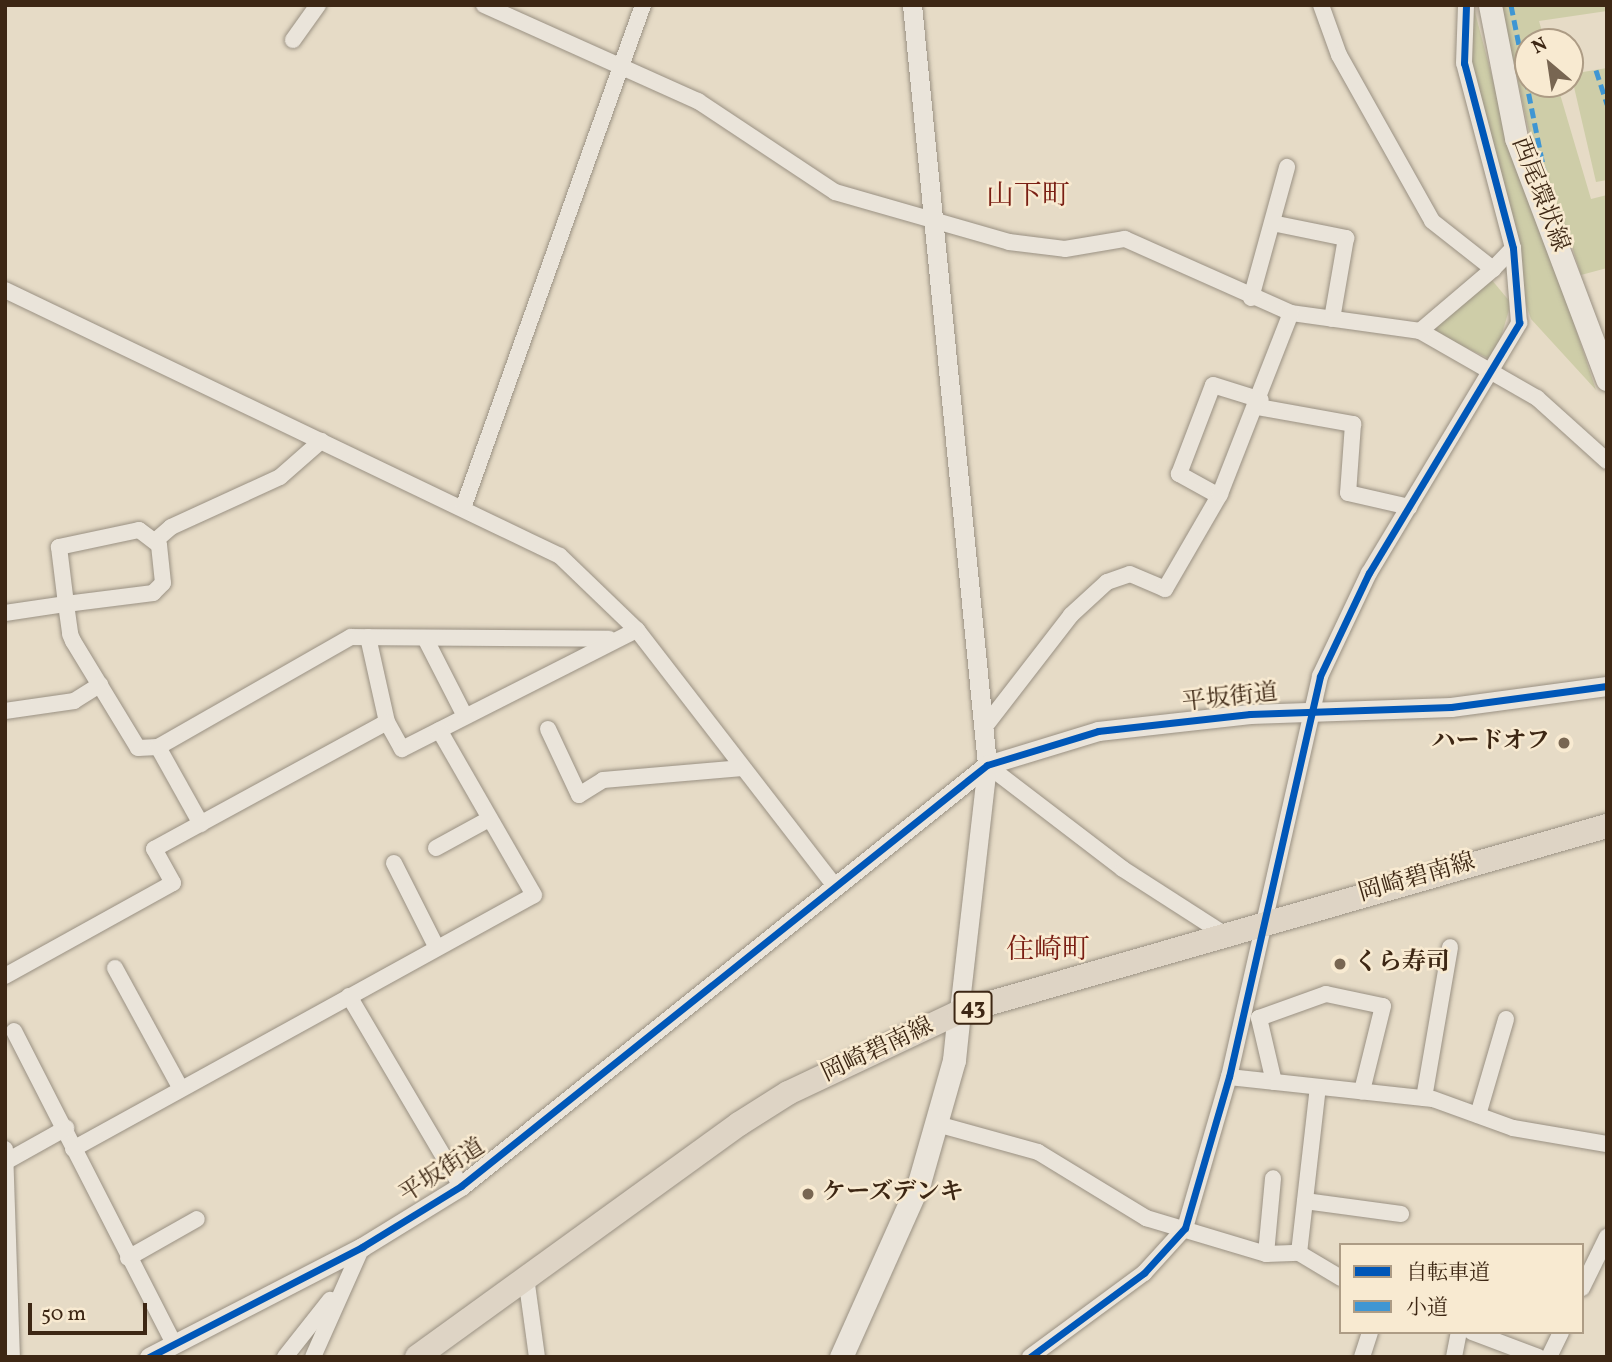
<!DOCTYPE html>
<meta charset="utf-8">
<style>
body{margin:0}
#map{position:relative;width:1612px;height:1362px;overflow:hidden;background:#e6dbc6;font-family:Vollkorn,"Noto Serif JP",serif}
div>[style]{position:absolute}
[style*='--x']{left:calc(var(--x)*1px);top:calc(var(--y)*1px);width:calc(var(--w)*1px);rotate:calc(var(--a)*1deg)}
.green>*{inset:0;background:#cecda8}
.roads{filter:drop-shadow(0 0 2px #9a9183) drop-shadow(0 0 2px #9a9183)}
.minor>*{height:16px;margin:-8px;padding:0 8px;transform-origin:8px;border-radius:8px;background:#eae4da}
.tertiary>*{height:19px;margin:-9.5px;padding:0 9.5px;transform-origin:9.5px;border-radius:9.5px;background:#eae4da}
.secondary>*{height:23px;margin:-11.5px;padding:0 11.5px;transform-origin:11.5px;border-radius:11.5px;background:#eae4da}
.primary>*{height:24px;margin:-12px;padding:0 12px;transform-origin:12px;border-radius:12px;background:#ded4c5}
.quiet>*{height:5px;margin-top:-2.5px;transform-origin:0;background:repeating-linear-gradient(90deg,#3f96d3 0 10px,transparent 0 15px)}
.cycleway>*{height:7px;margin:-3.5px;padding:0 3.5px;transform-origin:3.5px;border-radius:3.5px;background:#0057b8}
.dots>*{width:19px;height:19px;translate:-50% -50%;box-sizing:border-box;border:4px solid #f8ead1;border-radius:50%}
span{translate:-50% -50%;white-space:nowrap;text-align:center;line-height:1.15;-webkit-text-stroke:5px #f8ead1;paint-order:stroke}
.shield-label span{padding:2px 5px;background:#f8ead1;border:2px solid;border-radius:5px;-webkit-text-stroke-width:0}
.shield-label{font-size:23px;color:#3d2714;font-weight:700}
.street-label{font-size:24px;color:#3d2714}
.poi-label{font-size:24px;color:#3d2714;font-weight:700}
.right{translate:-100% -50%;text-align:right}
.left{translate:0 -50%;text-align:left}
.quarter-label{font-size:28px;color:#7a1f14}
.frame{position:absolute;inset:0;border:7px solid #3d2714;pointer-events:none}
.legend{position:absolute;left:1339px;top:1243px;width:245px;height:91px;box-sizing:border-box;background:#f8ead1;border:2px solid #ad9c85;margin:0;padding:9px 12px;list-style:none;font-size:21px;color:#3d2714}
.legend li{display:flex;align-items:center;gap:14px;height:35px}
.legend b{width:35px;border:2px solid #ad9c85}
.north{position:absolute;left:1514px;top:28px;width:70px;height:70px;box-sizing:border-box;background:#f8ead1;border:2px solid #ad9c85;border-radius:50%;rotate:331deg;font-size:19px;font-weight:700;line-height:28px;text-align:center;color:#3d2714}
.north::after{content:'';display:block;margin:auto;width:24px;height:32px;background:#786652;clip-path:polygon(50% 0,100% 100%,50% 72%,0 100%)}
.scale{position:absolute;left:28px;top:1303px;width:119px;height:32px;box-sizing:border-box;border:4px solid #3d2714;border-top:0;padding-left:9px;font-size:21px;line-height:24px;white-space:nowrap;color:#3d2714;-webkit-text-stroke:5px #f8ead1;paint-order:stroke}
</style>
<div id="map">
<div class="green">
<i style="clip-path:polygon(1473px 5px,1518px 174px,1548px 245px,1596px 390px,1531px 319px,1525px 302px,1469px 65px)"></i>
<i style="clip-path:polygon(1501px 5px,1607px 5px,1607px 11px,1539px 21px,1545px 42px,1528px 42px,1528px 84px,1557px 84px,1591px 199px,1607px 195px,1607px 268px,1581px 275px,1562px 215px,1557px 217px,1530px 136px)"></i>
<i style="clip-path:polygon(1607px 68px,1607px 180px,1596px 182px,1571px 74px)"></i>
<i style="clip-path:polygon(1491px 279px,1511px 303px,1494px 361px,1429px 330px)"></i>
</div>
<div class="roads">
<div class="minor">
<i style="--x:484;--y:5;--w:235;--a:24.2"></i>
<i style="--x:698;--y:101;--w:164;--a:33.6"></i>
<i style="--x:835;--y:192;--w:181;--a:16"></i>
<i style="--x:1009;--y:242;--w:56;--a:7.1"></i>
<i style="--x:1065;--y:249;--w:61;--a:-9.5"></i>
<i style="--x:1125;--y:239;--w:182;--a:24"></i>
<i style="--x:1291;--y:313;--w:130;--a:7.9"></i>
<i style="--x:1420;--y:331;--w:135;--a:29.8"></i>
<i style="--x:1537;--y:398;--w:94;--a:42"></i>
<i style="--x:1321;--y:5;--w:53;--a:70.2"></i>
<i style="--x:1339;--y:55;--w:190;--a:60.7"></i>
<i style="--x:1432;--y:221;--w:78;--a:38.2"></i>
<i style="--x:1493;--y:269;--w:29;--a:-46"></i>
<i style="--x:293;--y:40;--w:43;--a:-54.5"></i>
<i style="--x:1272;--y:223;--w:76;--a:11.5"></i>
<i style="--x:1346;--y:238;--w:82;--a:99.8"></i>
<i style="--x:5;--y:290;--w:615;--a:25.61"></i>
<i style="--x:560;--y:556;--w:107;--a:43.9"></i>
<i style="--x:637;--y:630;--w:321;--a:52.3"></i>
<i style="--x:1251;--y:298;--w:136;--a:-74.6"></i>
<i style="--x:1420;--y:331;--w:96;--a:-40.3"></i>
<i style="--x:1258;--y:407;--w:97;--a:10.1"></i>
<i style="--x:1353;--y:424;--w:69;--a:94.1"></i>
<i style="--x:1348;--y:493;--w:63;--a:12.9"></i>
<i style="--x:1219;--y:496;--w:46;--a:-151.2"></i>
<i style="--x:1179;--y:474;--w:95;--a:-69.1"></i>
<i style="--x:1213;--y:385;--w:50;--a:17.4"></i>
<i style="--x:463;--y:508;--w:534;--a:-70.31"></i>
<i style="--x:155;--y:541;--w:21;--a:-41"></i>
<i style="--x:171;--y:527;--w:120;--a:-24.6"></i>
<i style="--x:280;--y:477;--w:55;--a:-41.3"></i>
<i style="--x:5;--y:613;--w:62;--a:-8.4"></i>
<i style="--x:66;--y:604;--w:88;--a:-7.2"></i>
<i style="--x:153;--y:593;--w:14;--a:-45"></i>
<i style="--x:163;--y:583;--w:38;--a:-96"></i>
<i style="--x:159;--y:545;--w:25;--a:-143"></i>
<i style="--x:139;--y:530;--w:82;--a:168"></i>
<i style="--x:59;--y:547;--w:57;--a:83"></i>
<i style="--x:66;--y:604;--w:30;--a:82"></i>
<i style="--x:70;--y:634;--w:8;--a:67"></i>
<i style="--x:73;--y:641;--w:125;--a:58.7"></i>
<i style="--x:138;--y:748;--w:20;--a:-3"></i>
<i style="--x:368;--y:637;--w:87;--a:77.4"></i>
<i style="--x:425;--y:638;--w:88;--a:62.9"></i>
<i style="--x:5;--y:711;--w:70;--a:-8.2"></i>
<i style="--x:74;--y:701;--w:31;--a:-32"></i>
<i style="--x:548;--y:729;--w:73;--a:64.8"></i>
<i style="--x:579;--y:795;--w:28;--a:-32"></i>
<i style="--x:603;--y:780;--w:140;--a:-4.9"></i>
<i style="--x:983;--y:729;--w:144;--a:-52.3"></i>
<i style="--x:1071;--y:615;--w:49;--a:-42.5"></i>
<i style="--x:1107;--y:582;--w:24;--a:-19"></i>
<i style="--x:1130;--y:574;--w:38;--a:23"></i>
<i style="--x:1165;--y:589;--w:110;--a:-59.9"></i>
<i style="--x:1220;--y:494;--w:194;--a:-68.6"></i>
<i style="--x:987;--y:765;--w:171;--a:37.4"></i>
<i style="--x:1123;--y:869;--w:120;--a:32.8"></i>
<i style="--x:201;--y:824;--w:88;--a:-119.2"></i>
<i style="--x:158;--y:747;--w:222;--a:-29.7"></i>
<i style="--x:351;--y:637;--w:258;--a:0.4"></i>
<i style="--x:436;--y:848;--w:60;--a:-28.7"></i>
<i style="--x:394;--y:863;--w:95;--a:63.2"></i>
<i style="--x:115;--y:968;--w:136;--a:61.4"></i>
<i style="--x:5;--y:976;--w:192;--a:-29"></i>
<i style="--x:173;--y:883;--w:39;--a:-119"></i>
<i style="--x:154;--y:849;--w:265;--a:-28.6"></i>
<i style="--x:387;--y:722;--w:31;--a:61"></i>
<i style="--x:402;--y:749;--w:263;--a:-26.9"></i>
<i style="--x:349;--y:996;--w:221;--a:59.5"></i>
<i style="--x:14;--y:1031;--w:352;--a:62.9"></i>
<i style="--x:1229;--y:1077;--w:205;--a:6.2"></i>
<i style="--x:1433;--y:1099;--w:85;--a:19.9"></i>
<i style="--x:1513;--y:1128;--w:95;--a:9.7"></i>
<i style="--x:1274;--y:1082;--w:66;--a:-103.2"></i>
<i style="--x:1259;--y:1018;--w:71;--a:-19.7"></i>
<i style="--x:1326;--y:994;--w:58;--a:11.9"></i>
<i style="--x:1383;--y:1006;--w:88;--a:103.9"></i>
<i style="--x:1424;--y:1098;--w:153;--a:-80.2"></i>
<i style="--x:1478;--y:1115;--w:100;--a:-73.7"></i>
<i style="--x:937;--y:1124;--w:105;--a:15.5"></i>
<i style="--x:1038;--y:1152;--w:127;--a:31.4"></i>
<i style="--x:1146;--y:1218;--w:125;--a:16.7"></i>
<i style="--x:1266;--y:1254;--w:33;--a:-2"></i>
<i style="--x:1299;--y:1253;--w:49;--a:30.8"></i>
<i style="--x:5;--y:1149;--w:208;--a:88.1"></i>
<i style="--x:73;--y:1149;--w:526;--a:-28.85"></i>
<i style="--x:534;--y:895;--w:190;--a:-119.9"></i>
<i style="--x:7;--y:1161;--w:68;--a:-29.2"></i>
<i style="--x:1305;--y:1201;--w:97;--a:7.7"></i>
<i style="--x:1299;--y:1253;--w:167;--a:-83.5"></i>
<i style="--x:1266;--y:1254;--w:76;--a:-84.7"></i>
<i style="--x:128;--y:1258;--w:79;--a:-29.5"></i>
<i style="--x:526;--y:1277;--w:81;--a:82.2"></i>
<i style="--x:1582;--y:1288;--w:57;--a:-63.9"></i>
<i style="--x:1472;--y:1332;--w:71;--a:20.7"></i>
<i style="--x:285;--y:1357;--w:73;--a:-51.7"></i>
<i style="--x:313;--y:1357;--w:120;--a:-66"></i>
<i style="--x:1030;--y:1357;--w:142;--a:-36.4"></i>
<i style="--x:1144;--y:1273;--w:61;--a:-47.7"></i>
<i style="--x:1185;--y:1228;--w:157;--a:-73.8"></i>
<i style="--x:1229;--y:1077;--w:411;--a:-77.2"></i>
<i style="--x:1320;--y:676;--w:114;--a:-64.6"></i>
<i style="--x:1369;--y:573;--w:292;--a:-59"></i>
<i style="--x:1519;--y:323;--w:75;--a:-94.6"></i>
<i style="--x:1513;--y:248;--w:191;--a:-104.8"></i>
<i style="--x:1464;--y:63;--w:58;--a:-88"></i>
<i style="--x:1362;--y:1357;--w:26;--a:-72"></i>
<i style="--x:1454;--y:1357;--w:25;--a:-79"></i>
<i style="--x:1549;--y:1357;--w:28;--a:-64"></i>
</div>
<div class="tertiary">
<i style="--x:912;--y:5;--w:764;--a:84.36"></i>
<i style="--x:987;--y:765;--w:249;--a:96.5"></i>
<i style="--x:149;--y:1357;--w:240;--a:-27.3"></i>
<i style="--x:362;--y:1247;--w:116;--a:-31.6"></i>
<i style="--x:461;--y:1186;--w:674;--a:-38.67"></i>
<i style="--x:987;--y:765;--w:116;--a:-17"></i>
<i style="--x:1098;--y:731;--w:153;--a:-6.4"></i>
<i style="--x:1250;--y:714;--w:201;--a:-2"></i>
<i style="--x:1451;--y:707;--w:157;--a:-7.7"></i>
</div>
<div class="secondary">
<i style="--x:1490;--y:5;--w:136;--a:78.9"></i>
<i style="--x:1516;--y:138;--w:258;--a:69.3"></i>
<i style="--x:841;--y:1357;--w:191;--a:-65.9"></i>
<i style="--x:919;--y:1183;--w:128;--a:-74.1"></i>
<i style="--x:954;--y:1060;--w:48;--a:-84.1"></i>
</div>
<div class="primary">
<i style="--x:417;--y:1357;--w:397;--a:-35.9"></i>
<i style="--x:739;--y:1124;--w:58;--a:-32.3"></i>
<i style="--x:788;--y:1093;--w:189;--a:-25.3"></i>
<i style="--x:959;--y:1012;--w:674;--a:-16.02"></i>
</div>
</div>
<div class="quiet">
<i style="--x:1511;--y:5;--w:195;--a:78.7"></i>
<i style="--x:1596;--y:70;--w:36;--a:72"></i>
</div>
<div class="cycleway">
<i style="--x:149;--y:1357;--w:240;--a:-27.3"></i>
<i style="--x:362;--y:1247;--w:116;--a:-31.6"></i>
<i style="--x:461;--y:1186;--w:674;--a:-38.67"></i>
<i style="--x:987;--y:765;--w:116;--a:-17"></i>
<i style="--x:1098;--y:731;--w:153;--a:-6.4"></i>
<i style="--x:1250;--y:714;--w:201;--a:-2"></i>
<i style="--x:1451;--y:707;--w:157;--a:-7.7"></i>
<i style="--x:1030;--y:1357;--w:142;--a:-36.4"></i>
<i style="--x:1144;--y:1273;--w:61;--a:-47.7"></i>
<i style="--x:1185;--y:1228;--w:157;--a:-73.8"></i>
<i style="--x:1229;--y:1077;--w:411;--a:-77.2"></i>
<i style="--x:1320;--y:676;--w:114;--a:-64.6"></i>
<i style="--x:1369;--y:573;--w:292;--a:-59"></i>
<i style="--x:1519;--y:323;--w:75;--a:-94.6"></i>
<i style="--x:1513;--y:248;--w:191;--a:-104.8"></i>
<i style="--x:1464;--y:63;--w:58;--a:-88"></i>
</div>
<div class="dots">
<i style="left:1564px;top:743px;background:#786652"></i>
<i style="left:1340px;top:964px;background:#786652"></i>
<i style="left:808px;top:1194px;background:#786652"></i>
</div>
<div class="shield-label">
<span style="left:973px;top:1008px">43</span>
</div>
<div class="street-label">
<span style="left:1539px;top:195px;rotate:69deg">西尾環状線</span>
<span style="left:1230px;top:699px;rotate:-6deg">平坂街道</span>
<span style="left:1417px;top:879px;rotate:-16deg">岡崎碧南線</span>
<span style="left:878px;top:1051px;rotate:-25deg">岡崎碧南線</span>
<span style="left:443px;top:1172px;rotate:-33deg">平坂街道</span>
</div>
<div class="poi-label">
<span class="right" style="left:1550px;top:743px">ハードオフ</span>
<span class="left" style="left:1354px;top:964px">くら寿司</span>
<span class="left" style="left:822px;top:1194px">ケーズデンキ</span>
</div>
<div class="quarter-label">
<span style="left:1028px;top:197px">山下町</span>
<span style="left:1048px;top:951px">住崎町</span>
</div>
<div class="frame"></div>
<ul class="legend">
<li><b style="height:9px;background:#0057b8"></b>自転車道</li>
<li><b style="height:9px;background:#3f96d3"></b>小道</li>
</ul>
<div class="north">N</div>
<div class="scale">50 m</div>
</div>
